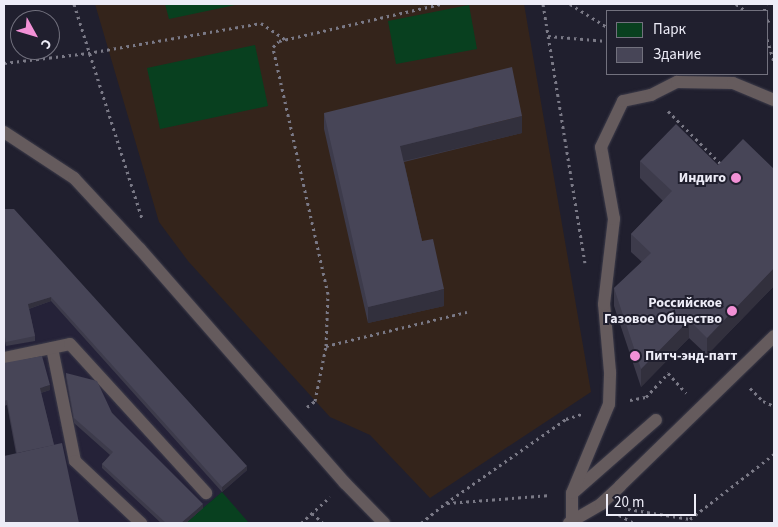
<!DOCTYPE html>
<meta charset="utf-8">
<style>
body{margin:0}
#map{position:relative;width:778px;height:527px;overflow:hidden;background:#201f2e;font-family:"Source Sans 3",sans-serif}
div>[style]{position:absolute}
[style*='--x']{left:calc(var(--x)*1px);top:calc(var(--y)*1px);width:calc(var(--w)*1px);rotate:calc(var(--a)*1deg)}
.built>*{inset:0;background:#252238}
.education>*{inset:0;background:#34241b}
.green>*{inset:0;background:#08401f}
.path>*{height:3px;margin-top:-1.5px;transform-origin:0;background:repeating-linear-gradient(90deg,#7a7986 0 2.5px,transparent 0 6.5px)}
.roads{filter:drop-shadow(0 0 1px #3d3c4a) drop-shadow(0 0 1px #3d3c4a)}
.service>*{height:12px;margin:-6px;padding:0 6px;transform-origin:6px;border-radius:6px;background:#655b5d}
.wall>*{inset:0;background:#3d3b4b}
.shaded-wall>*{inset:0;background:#32303d}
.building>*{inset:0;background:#474557}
.dots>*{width:14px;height:14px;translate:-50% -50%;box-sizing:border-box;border:2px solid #201f2e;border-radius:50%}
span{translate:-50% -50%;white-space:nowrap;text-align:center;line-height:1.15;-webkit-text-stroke:4px #201f2e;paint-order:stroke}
.poi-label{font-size:14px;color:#edecf7;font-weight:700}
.right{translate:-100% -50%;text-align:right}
.left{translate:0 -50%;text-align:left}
.frame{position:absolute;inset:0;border:5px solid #edecf7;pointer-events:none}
.legend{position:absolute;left:606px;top:10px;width:162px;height:65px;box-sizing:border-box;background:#201f2e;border:1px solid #72717e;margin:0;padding:6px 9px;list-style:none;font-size:15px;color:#edecf7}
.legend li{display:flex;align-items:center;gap:10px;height:25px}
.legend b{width:25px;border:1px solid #72717e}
.north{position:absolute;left:10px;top:10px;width:50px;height:50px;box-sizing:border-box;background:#201f2e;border:1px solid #72717e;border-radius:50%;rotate:129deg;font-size:14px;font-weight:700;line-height:20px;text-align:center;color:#edecf7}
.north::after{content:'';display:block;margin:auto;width:18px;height:22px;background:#f291d6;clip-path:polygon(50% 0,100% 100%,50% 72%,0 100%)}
.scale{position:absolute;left:606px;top:494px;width:90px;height:22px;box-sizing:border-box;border:2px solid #edecf7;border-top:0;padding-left:6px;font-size:15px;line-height:18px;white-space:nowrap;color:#edecf7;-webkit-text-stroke:4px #201f2e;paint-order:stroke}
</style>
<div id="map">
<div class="built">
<i style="clip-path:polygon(4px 214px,14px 214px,247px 471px,186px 523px,77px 523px,17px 461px,7px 405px,4px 406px)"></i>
</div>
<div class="education">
<i style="clip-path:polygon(95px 4px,524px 4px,591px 392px,430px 498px,370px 435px,330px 417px,188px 261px,159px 222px)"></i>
</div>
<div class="green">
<i style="clip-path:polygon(165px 4px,240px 4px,169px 19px)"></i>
<i style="clip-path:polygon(469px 5px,477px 49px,396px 64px,388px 21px)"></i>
<i style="clip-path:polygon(255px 45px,268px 106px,160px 129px,147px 68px)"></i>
<i style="clip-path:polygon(222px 492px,249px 523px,186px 523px,203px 508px)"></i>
</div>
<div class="path">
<i style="--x:74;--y:4;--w:225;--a:72.4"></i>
<i style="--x:543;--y:4;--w:262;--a:80.8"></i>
<i style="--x:570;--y:4;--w:44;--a:31.9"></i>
<i style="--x:736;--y:4;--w:12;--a:35"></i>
<i style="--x:764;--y:11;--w:7;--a:-74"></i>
<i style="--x:767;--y:21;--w:7;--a:-16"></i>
<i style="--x:548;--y:36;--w:59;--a:4.8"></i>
<i style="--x:767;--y:39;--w:24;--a:73"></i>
<i style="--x:4;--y:63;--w:85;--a:-6.8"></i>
<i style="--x:88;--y:53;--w:176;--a:-9.8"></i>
<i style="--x:261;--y:23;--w:29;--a:34"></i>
<i style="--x:668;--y:111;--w:76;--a:45"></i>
<i style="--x:326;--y:346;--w:145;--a:-13.6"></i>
<i style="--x:750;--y:388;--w:18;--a:45"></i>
<i style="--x:763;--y:401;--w:12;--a:24"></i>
<i style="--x:630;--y:400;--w:16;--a:-11"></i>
<i style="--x:646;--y:397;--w:33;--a:-47"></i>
<i style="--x:668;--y:373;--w:27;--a:48"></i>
<i style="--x:307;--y:407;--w:10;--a:-37"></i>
<i style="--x:315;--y:401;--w:56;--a:-78.7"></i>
<i style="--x:326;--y:346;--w:52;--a:-87.8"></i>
<i style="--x:328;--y:294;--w:253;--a:-102.6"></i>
<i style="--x:273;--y:47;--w:8;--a:-45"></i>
<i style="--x:279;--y:41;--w:166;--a:-12.9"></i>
<i style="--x:447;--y:503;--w:104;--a:-4.4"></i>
<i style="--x:628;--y:509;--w:63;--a:9.2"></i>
<i style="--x:690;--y:519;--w:106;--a:-37.7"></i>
<i style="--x:312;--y:513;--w:15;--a:42"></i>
<i style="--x:619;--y:515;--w:17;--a:28"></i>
<i style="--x:301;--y:523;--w:39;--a:-42"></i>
<i style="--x:421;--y:523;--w:32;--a:-39"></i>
<i style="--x:446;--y:503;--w:146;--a:-35"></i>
<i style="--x:566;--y:419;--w:16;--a:-18"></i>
</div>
<div class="roads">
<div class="service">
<i style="--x:4;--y:132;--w:84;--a:33.3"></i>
<i style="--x:74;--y:178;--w:97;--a:47.1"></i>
<i style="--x:140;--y:249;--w:311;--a:48.8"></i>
<i style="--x:345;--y:483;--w:56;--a:45.7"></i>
<i style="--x:52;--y:348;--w:115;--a:78.5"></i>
<i style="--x:75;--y:461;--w:91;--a:43.2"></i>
<i style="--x:4;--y:358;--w:67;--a:-12"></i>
<i style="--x:70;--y:344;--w:202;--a:47.6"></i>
<i style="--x:574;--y:492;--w:109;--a:-41.3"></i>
<i style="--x:572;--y:521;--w:34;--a:-30"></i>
<i style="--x:601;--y:504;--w:26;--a:-43"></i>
<i style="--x:620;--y:486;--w:215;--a:-44.2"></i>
<i style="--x:569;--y:523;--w:4;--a:-34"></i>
<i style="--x:572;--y:521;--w:28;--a:-90"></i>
<i style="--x:572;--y:493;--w:96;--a:-67.4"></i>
<i style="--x:609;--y:404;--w:32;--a:-88"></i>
<i style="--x:610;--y:372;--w:68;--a:-95"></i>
<i style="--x:604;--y:304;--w:86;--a:-83.3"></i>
<i style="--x:614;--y:219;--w:73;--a:-100.2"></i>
<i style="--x:601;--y:147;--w:51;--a:-64.4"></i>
<i style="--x:623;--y:101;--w:29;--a:-12"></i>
<i style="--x:651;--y:95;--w:29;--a:-27"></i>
<i style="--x:677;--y:82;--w:56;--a:1"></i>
<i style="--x:733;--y:83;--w:44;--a:22.5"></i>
</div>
</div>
<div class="wall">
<i style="clip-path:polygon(324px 113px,522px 133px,404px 162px,422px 241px,444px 306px,368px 323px,324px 129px)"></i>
<i style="clip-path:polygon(640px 161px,718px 165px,774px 169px,774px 286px,707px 355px,689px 338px,641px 387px,614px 306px,614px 288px,642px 262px,631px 252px,631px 234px,663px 201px,640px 178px)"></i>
<i style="clip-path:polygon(4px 209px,247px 470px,222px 492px,51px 301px,29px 309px,35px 336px,35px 341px,6px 346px,4px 337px)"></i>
<i style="clip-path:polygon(4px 363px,50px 390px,41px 393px,54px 445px,16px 453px,7px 405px,4px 406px)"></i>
<i style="clip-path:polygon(66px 373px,112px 413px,203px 508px,186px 523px,161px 523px,102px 468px,102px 464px,110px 455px,74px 423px,66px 378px)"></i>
</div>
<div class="shaded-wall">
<i style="clip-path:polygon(522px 116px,522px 133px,400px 162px,400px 146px)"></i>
<i style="clip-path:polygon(774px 268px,774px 286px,707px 355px,707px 338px)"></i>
<i style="clip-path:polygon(444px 289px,444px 306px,368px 323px,368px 307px)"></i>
<i style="clip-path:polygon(51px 297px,51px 301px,28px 309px,28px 304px)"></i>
<i style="clip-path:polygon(689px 320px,689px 338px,641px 387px,641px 369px)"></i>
<i style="clip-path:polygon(50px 385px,50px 390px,40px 393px,40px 388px)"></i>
<i style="clip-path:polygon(247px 466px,247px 470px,222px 492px,222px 487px)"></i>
<i style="clip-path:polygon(203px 504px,203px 508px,186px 523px,181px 523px)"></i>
</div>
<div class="building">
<i style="clip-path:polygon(512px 67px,522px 116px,400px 146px,422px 241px,433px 239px,444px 289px,368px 307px,324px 113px)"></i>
<i style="clip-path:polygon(676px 124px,718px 165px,743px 139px,774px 169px,774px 268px,707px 338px,689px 320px,641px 369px,614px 288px,651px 253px,631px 234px,672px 191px,640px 161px)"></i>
<i style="clip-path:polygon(4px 209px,14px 209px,247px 466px,222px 487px,51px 297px,28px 304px,35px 336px,6px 342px,4px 332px)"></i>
<i style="clip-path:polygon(42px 356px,50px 385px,40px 388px,54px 445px,17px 453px,7px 400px,4px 401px,4px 363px)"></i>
<i style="clip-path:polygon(66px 373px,97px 381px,112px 413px,203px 504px,181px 523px,166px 523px,102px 464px,113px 452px,74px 418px)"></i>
<i style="clip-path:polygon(62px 443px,79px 523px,4px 523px,4px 456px)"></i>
</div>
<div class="dots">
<i style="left:736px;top:178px;background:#f291d6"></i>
<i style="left:732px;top:311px;background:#f291d6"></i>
<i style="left:635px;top:356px;background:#f291d6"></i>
</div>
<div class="poi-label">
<span class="right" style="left:726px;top:178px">Индиго</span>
<span class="right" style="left:722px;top:311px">Российское<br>Газовое Общество</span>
<span class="left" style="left:645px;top:356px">Питч-энд-патт</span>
</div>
<div class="frame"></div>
<ul class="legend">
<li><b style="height:14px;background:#08401f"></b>Парк</li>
<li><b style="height:14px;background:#474557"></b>Здание</li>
</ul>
<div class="north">С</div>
<div class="scale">20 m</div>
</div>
